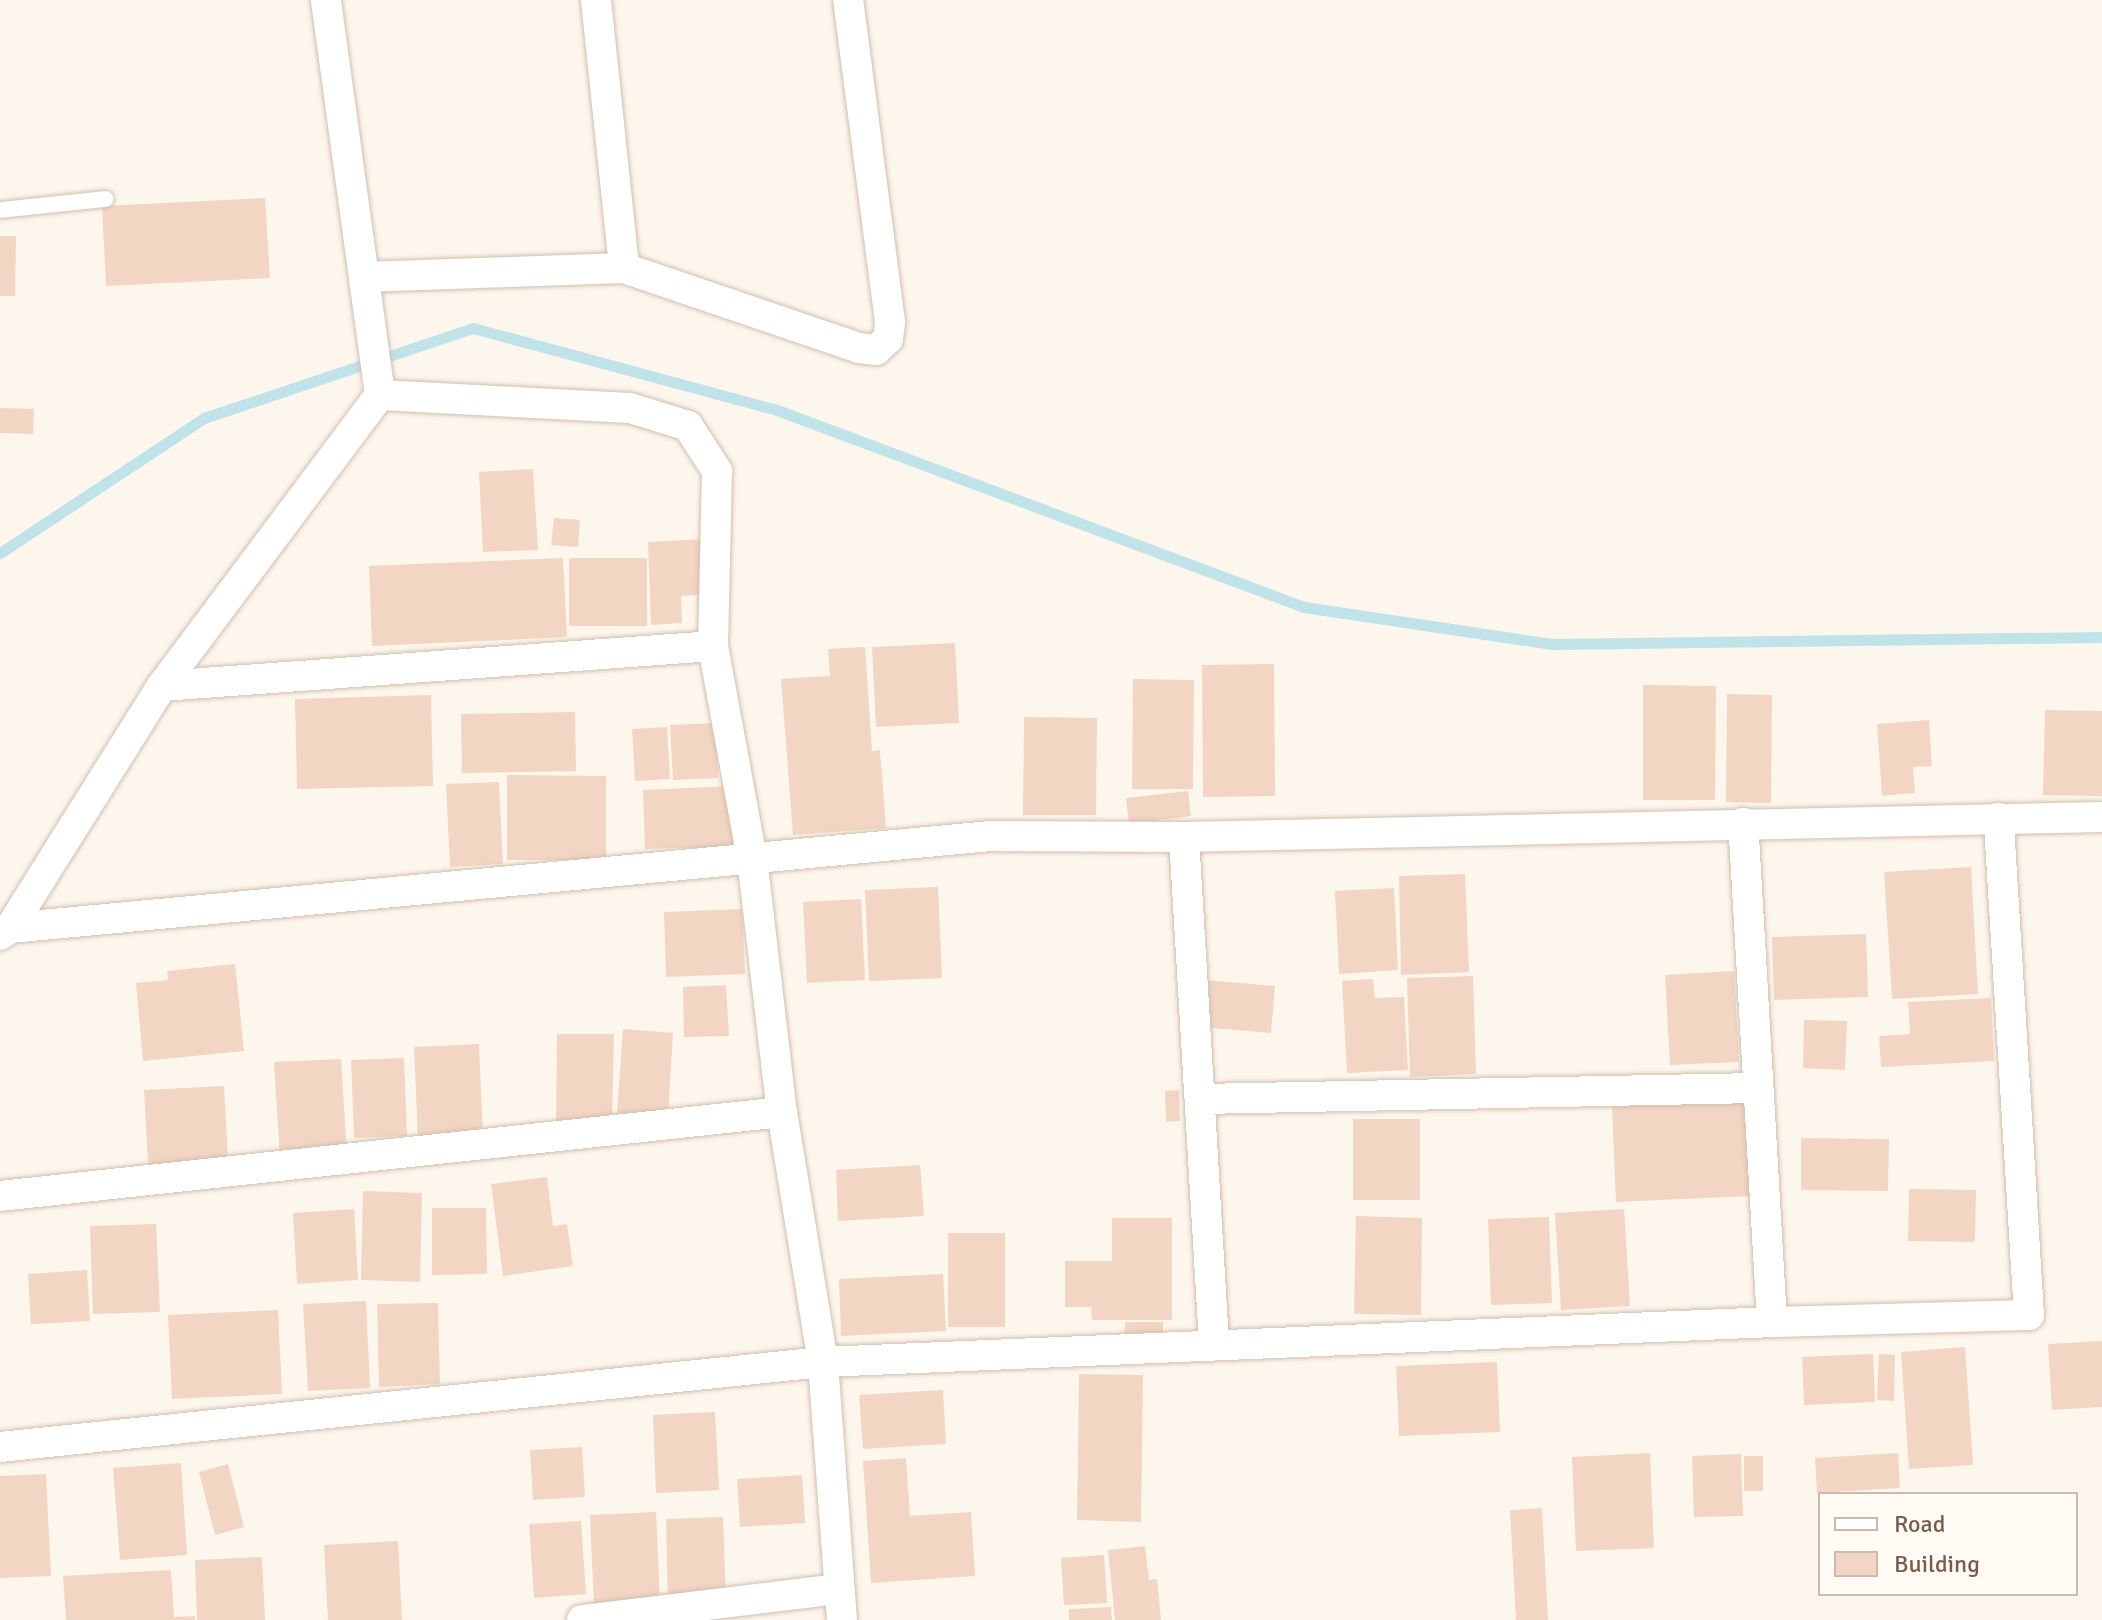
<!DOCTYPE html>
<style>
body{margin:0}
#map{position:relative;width:2102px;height:1620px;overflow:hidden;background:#fdf6ec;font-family:Signika,sans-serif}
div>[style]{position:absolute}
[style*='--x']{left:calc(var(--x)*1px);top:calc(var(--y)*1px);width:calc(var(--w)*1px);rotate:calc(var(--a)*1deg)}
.stream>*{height:11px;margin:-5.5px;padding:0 5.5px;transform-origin:5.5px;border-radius:5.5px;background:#bfe3e8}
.building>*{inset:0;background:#f3d5c3}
.roads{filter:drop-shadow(0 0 2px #d1beb0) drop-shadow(0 0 2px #d1beb0)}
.lane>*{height:16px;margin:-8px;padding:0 8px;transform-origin:8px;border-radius:8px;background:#fff}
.street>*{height:30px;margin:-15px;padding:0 15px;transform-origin:15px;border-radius:15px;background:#fff}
span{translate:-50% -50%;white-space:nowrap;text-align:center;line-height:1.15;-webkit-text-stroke:6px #fffaf3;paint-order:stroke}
.legend{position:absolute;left:1818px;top:1492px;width:260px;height:104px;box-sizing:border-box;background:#fffaf3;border:2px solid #cabbb1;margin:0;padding:10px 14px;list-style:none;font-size:24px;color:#7a5c4d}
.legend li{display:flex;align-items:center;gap:16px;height:40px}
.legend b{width:40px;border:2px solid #cabbb1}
</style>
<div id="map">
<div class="stream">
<i style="--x:0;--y:553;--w:245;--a:-33.5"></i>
<i style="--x:204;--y:418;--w:284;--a:-18.5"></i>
<i style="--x:473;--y:328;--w:315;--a:15.1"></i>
<i style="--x:777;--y:410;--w:563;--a:20.5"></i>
<i style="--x:1304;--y:607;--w:250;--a:8.5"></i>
<i style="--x:1551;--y:644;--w:551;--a:-0.73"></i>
</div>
<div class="building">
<i style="clip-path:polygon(265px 198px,270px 278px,106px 286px,102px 206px)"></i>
<i style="clip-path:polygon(0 236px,16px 236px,15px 296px,0 296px)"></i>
<i style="clip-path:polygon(0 408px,34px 409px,33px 434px,0 433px)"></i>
<i style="clip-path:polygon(533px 469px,538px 550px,483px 552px,479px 472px)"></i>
<i style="clip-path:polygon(554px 518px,580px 520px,578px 547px,551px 545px)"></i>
<i style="clip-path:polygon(706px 539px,709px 594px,681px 596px,682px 623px,651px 625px,648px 542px)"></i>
<i style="clip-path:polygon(563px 558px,567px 637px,372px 646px,369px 566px)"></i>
<i style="clip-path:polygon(569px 558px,647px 558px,647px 626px,569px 626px)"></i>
<i style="clip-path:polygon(955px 643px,959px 723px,876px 727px,872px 647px)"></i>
<i style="clip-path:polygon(865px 647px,872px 751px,880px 750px,886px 828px,793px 835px,781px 679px,830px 676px,828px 649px)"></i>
<i style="clip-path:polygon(1274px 664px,1275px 796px,1203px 797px,1202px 665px)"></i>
<i style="clip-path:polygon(1133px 679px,1194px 680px,1193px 789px,1132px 789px)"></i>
<i style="clip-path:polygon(1643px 685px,1716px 686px,1715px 800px,1643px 800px)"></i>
<i style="clip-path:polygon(1727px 694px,1772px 695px,1771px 803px,1726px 802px)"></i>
<i style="clip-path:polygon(431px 695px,433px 786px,297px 789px,295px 699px)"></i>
<i style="clip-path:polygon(2045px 710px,2102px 711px,2102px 796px,2043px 795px)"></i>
<i style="clip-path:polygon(575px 712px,576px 771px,462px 773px,461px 714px)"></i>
<i style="clip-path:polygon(1024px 717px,1097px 718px,1096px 815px,1023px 815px)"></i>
<i style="clip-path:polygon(1929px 720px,1932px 766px,1913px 767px,1915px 793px,1882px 796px,1877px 724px)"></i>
<i style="clip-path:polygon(715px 723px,718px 778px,673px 780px,670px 725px)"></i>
<i style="clip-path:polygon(667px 727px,670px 779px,635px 781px,632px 729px)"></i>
<i style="clip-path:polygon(507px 775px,606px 776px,606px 860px,507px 860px)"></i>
<i style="clip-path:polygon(499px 782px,503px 864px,450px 867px,446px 784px)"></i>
<i style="clip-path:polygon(736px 786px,738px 846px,645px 849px,643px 790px)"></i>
<i style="clip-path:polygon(1188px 791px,1191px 816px,1129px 824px,1126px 798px)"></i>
<i style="clip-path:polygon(1971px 867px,1978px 994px,1892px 999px,1884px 872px)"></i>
<i style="clip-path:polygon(1465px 874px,1469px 972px,1401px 975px,1399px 876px)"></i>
<i style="clip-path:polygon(938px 887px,942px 978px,869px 981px,865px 890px)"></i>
<i style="clip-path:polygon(1394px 888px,1398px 970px,1339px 974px,1335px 891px)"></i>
<i style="clip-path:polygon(861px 899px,865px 980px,807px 983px,803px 902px)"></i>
<i style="clip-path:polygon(742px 909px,745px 974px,666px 977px,664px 912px)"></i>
<i style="clip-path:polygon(1866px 934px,1868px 997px,1774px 1000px,1772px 937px)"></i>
<i style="clip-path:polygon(235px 964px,244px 1051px,143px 1061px,136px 983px,168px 980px,167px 971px)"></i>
<i style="clip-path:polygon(1734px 971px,1739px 1062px,1670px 1065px,1665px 975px)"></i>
<i style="clip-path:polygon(1473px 976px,1476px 1074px,1410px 1077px,1407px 978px)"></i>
<i style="clip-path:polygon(1373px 979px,1375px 998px,1404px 997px,1408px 1070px,1347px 1073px,1342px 981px)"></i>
<i style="clip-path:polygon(1205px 980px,1275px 986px,1271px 1033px,1201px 1027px)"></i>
<i style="clip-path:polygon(726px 985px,729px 1036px,684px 1037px,683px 987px)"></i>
<i style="clip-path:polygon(1991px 998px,1994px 1061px,1881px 1067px,1879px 1036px,1910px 1034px,1908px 1002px)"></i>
<i style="clip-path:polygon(1804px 1020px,1847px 1021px,1845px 1070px,1803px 1068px)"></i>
<i style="clip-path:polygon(623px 1029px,673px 1033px,668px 1116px,617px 1113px)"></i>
<i style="clip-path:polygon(557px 1034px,614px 1034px,612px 1122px,556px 1121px)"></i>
<i style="clip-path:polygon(479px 1044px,483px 1138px,418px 1141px,414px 1047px)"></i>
<i style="clip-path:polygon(404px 1058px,407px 1136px,354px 1138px,351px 1060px)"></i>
<i style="clip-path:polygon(341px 1059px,347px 1154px,280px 1158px,274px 1062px)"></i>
<i style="clip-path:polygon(224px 1086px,228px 1160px,148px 1165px,144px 1090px)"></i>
<i style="clip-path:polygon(1179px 1090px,1180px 1121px,1166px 1122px,1165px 1091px)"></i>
<i style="clip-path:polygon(1746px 1099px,1750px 1196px,1616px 1202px,1612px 1105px)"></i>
<i style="clip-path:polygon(1353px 1119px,1420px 1119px,1420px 1200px,1353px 1200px)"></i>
<i style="clip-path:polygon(1801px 1138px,1889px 1139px,1888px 1191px,1801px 1190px)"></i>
<i style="clip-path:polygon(920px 1165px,924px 1216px,838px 1221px,836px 1170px)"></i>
<i style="clip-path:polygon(547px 1177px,553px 1226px,567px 1224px,573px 1266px,503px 1276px,491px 1184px)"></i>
<i style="clip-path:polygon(1909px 1189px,1976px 1190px,1975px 1242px,1908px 1241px)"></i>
<i style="clip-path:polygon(363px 1191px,422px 1193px,420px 1282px,361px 1280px)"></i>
<i style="clip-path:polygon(432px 1208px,486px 1208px,487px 1274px,432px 1275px)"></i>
<i style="clip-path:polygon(354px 1209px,358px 1280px,297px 1284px,293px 1213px)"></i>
<i style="clip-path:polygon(1624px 1209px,1630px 1306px,1561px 1310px,1555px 1213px)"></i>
<i style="clip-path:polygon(1356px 1216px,1422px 1218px,1421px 1315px,1354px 1314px)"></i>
<i style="clip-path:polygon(1549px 1217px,1552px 1303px,1491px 1305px,1488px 1219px)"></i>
<i style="clip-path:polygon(1112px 1218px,1172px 1218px,1172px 1320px,1092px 1320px,1091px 1307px,1065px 1307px,1065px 1261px,1112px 1261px)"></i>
<i style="clip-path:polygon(156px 1224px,160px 1312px,93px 1314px,90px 1226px)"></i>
<i style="clip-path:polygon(948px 1233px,1005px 1233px,1005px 1327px,948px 1327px)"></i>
<i style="clip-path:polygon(87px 1270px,90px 1321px,31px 1324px,28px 1274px)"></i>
<i style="clip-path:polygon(943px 1274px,946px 1331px,841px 1336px,839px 1279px)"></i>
<i style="clip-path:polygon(366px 1301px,370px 1388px,308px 1391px,303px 1304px)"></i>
<i style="clip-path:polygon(438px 1303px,440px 1384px,379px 1387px,377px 1304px)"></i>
<i style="clip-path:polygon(278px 1310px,282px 1394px,172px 1399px,168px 1315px)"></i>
<i style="clip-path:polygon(1125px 1322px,1163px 1322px,1163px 1340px,1124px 1339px)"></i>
<i style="clip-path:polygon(2102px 1341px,2102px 1407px,2052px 1410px,2048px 1344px)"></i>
<i style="clip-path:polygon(1965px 1347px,1973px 1465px,1909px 1469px,1901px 1352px)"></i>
<i style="clip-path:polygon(1873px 1354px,1875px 1402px,1804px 1405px,1802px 1357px)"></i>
<i style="clip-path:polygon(1879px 1354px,1895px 1355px,1894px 1401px,1877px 1400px)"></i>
<i style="clip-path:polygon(1497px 1362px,1500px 1432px,1399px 1436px,1396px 1366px)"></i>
<i style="clip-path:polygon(1079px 1374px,1143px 1375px,1141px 1522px,1077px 1520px)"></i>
<i style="clip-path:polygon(943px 1390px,946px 1444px,863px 1449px,859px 1395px)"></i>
<i style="clip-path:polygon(715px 1412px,719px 1490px,656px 1493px,653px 1415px)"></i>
<i style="clip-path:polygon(582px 1447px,585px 1497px,533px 1500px,530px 1450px)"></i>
<i style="clip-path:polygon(1650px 1453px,1654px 1548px,1576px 1551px,1572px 1457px)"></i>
<i style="clip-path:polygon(1898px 1453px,1900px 1488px,1817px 1493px,1815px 1458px)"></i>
<i style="clip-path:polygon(1741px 1454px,1743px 1516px,1694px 1517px,1692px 1456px)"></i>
<i style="clip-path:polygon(1744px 1456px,1763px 1456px,1763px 1491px,1744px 1491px)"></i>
<i style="clip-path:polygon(906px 1458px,910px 1516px,971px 1512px,975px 1576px,871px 1583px,863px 1461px)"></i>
<i style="clip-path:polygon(181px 1463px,187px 1555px,120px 1560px,113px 1468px)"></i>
<i style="clip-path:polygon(228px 1464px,244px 1527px,215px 1535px,199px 1472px)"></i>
<i style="clip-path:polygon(46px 1474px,51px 1576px,0 1578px,0 1476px)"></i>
<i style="clip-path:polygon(802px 1475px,805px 1523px,740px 1527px,737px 1479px)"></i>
<i style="clip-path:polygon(1542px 1508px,1548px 1620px,1516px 1620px,1510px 1510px)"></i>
<i style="clip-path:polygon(656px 1512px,660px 1603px,594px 1606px,590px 1515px)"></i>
<i style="clip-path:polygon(723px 1517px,726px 1601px,668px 1603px,666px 1519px)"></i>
<i style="clip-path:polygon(581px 1521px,586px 1594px,534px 1598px,529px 1524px)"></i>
<i style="clip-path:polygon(398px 1541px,402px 1620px,328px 1620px,324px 1545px)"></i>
<i style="clip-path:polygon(1145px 1546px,1149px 1580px,1157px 1579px,1161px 1620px,1115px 1620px,1108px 1550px)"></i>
<i style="clip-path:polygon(1104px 1555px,1107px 1603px,1064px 1605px,1061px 1558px)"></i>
<i style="clip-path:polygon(262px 1557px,265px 1620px,197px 1620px,195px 1560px)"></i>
<i style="clip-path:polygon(171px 1570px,174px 1617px,195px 1616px,195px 1620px,66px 1620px,63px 1576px)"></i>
<i style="clip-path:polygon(1111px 1607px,1112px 1620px,1069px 1620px,1069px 1609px)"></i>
</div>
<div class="roads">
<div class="lane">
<i style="--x:0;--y:210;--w:106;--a:-6"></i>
</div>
<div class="street">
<i style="--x:596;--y:0;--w:269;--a:84"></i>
<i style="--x:364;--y:277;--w:260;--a:-2"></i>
<i style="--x:624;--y:268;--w:248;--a:18.8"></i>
<i style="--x:859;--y:348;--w:17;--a:7"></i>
<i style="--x:876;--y:350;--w:16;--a:-43"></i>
<i style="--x:888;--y:339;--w:17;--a:-83"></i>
<i style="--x:890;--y:322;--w:325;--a:-97.4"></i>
<i style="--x:380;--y:395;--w:250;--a:3"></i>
<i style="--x:630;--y:408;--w:61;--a:17.2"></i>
<i style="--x:688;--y:426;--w:54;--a:57.2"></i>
<i style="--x:717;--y:471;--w:175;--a:91.3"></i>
<i style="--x:162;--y:686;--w:364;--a:-53.2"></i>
<i style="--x:380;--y:395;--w:399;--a:-97.8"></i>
<i style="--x:1184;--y:837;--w:508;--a:86.61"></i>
<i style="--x:10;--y:928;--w:286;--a:-57.9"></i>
<i style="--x:162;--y:686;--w:552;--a:-4.15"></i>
<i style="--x:713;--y:646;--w:216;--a:79.6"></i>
<i style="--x:752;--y:858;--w:256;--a:83.3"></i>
<i style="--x:782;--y:1112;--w:253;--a:80.7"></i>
<i style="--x:823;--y:1362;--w:259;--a:85.8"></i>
<i style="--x:0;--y:935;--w:12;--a:-35"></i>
<i style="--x:10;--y:928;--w:985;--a:-5.36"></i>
<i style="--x:991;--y:836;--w:193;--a:0.3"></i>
<i style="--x:1184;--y:837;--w:918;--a:-1.25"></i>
<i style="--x:1200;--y:1099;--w:558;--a:-1.13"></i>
<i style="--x:0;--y:1196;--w:786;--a:-6.13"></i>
<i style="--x:1772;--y:1322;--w:257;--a:-1.6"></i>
<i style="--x:2029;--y:1315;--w:498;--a:-93.5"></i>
<i style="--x:0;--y:1447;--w:827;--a:-5.9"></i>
<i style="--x:823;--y:1362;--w:950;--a:-2.41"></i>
<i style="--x:1772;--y:1322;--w:500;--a:-93.3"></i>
<i style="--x:582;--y:1620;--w:259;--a:-6.9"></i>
</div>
</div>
<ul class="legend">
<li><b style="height:10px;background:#fff"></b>Road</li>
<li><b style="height:22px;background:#f3d5c3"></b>Building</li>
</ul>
</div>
